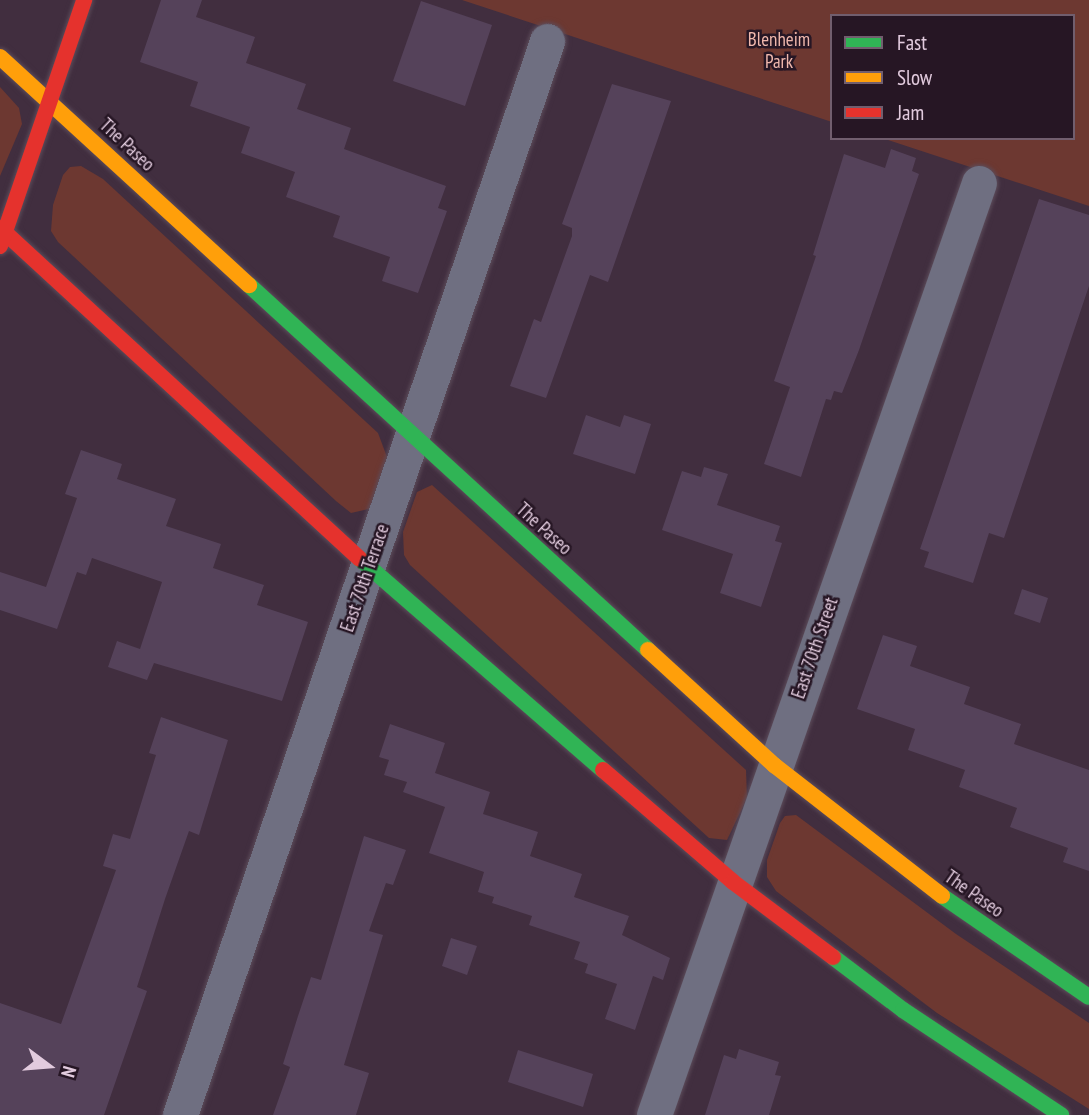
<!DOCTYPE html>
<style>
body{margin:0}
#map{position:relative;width:1089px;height:1115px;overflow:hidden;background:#412e3f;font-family:"PT Sans Narrow",sans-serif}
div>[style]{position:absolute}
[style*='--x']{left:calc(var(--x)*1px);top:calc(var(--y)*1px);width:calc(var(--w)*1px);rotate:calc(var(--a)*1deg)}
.green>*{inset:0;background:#6d3831}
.building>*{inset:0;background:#55425a}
.roads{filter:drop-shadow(0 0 2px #5c4c5a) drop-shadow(0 0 2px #5c4c5a)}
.street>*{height:35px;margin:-17.5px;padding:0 17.5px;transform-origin:17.5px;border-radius:17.5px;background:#6f6f81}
.fast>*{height:16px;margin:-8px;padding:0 8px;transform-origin:8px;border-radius:8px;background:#30b455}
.slow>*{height:16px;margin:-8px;padding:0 8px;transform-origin:8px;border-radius:8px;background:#ff9f0a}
.jam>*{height:16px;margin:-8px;padding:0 8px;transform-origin:8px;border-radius:8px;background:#e5322d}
span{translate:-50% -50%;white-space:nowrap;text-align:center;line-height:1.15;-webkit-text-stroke:5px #261624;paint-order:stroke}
.park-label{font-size:19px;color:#efb7ac}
.street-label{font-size:19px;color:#e2cbde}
.legend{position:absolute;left:830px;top:14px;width:245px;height:126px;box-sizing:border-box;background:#261624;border:2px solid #715e6e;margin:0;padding:9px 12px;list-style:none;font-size:21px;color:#e2cbde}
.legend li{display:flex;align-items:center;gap:14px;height:35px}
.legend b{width:35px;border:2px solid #715e6e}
.north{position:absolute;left:14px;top:1031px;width:70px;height:70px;-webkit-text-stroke:5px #261624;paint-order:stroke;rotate:106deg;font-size:19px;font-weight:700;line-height:28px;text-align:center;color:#e2cbde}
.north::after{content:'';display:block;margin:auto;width:24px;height:32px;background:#e2cbde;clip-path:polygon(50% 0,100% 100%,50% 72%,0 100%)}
</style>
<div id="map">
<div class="green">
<i style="clip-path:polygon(462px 0,1089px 0,1089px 206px,882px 138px,1073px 138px,1073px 16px,832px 16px,832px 122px)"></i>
<i style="clip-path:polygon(0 87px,19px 108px,22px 124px,0 176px)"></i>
<i style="clip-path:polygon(81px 166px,103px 179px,378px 433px,387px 457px,373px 508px,351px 513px,336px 501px,58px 242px,51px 231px,53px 205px,63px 175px,70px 167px)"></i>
<i style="clip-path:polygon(432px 485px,746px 770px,747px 798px,727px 840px,709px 838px,410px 565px,404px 555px,403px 532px,417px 492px)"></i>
<i style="clip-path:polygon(796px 815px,956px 934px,1089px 1023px,1089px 1109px,937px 1013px,776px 891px,767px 877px,767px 860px,780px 823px,785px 816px)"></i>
</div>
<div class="building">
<i style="clip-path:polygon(161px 0,202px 0,196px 17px,255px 37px,246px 63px,306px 84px,297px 109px,351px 128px,344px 149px,446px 186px,438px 208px,447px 211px,418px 293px,382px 281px,390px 257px,333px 237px,340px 216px,286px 197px,295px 172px,241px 153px,250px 127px,190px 106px,198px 82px,140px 62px)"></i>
<i style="clip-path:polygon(421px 1px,492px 25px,465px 106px,393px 81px)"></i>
<i style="clip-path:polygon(612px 84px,671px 101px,608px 282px,590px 275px,546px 398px,510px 386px,534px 319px,541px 322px,572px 236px,572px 228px,562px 224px)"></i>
<i style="clip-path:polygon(891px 149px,916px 158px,912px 171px,919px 174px,859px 350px,842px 393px,834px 391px,831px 400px,826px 399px,801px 477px,764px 464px,790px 387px,774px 381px,816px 256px,813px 255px,844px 154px,885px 168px)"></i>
<i style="clip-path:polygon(1039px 199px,1089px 215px,1089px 286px,1004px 538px,989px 533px,973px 583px,924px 567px,929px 552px,920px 549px)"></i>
<i style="clip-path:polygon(586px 415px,620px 427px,624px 415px,651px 424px,635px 474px,573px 454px)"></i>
<i style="clip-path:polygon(81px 450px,122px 464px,117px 479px,176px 499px,166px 526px,221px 544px,213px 568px,264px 585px,257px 605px,308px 622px,282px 701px,154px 663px,147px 680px,108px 667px,117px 641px,140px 649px,162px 582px,92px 558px,86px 575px,77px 572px,57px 629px,0 610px,0 572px,46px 587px,77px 498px,65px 494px)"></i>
<i style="clip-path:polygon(704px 467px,728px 474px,717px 505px,780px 526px,775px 541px,782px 543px,761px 607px,720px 593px,733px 554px,662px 530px,682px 471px,701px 477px)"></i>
<i style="clip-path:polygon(1022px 589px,1048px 598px,1040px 623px,1014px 614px)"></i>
<i style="clip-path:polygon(883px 635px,917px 646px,910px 666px,970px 687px,964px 704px,1021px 724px,1014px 744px,1089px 770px,1089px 871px,1063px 862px,1068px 848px,1010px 827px,1017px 808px,959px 787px,965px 770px,908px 750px,915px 729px,857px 709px)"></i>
<i style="clip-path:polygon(161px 717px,228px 740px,199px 835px,189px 831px,165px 899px,137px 987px,147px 991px,104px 1115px,0 1115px,0 1003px,61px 1024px,116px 870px,103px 866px,113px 834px,130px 839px,156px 755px,149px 753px)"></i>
<i style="clip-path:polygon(390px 724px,445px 743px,435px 773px,490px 792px,483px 814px,538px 832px,530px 856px,582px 874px,574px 897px,629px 916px,622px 935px,670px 958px,663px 980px,653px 976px,635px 1030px,605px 1019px,617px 984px,585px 973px,588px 964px,574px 959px,580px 942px,529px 925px,532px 916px,492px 903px,494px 897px,478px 892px,484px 872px,429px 853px,445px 807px,403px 792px,407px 782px,384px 775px,389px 760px,379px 757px)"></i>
<i style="clip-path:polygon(364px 836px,406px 850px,393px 885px,386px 883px,369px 931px,383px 935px,344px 1065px,369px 1073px,356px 1115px,273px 1115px,290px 1067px,283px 1064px,298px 1016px,311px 977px,321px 980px)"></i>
<i style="clip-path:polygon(451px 938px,477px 946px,467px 975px,442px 966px)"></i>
<i style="clip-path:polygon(739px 1049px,779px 1062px,775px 1075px,781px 1076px,769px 1115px,705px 1115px,724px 1055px,736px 1059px)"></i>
<i style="clip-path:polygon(518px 1050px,593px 1074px,583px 1107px,508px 1082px)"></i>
</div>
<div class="roads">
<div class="street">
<i style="--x:180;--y:1115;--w:1135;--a:-71.13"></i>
<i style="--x:654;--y:1115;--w:987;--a:-70.78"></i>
</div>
<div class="fast">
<i style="--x:249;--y:285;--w:541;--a:42.45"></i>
<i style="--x:360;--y:559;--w:322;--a:41"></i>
<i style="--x:942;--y:896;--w:178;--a:34.5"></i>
<i style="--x:833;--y:957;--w:88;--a:37.1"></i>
<i style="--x:903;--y:1010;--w:190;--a:33.6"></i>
</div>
<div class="slow">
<i style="--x:0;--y:57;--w:338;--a:42.5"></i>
<i style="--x:648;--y:650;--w:171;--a:42.4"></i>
<i style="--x:774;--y:765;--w:213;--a:37.9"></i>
</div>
<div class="jam">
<i style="--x:0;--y:228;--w:489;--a:42.6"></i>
<i style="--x:0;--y:246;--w:260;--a:-71.1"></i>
<i style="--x:603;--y:770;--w:172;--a:40.7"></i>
<i style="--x:733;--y:882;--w:125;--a:36.9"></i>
</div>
</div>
<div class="park-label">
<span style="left:779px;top:51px">Blenheim<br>Park</span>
</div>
<div class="street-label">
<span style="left:127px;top:145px;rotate:43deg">The Paseo</span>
<span style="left:544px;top:529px;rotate:42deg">The Paseo</span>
<span style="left:365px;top:578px;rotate:-71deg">East 70th Terrace</span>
<span style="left:815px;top:648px;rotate:-71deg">East 70th Street</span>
<span style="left:974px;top:894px;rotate:35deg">The Paseo</span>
</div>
<ul class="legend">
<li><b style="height:9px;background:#30b455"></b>Fast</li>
<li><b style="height:9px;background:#ff9f0a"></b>Slow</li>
<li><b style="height:9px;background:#e5322d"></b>Jam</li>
</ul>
<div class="north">N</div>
</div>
